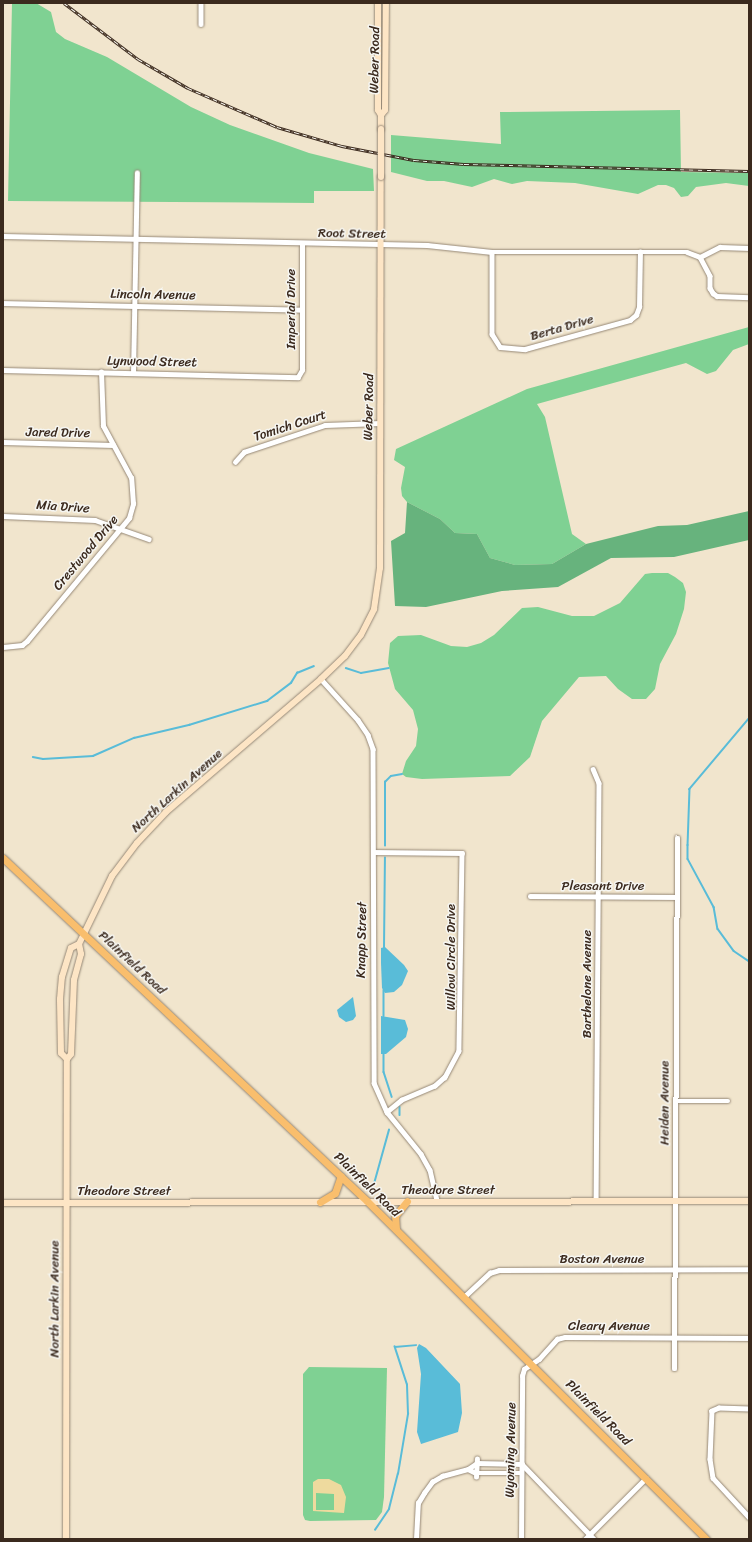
<!DOCTYPE html>
<style>
body{margin:0}
#map{position:relative;width:752px;height:1542px;overflow:hidden;background:#f1e5cd;font-family:Sriracha,sans-serif}
div>[style]{position:absolute}
[style*='--x']{left:calc(var(--x)*1px);top:calc(var(--y)*1px);width:calc(var(--w)*1px);rotate:calc(var(--a)*1deg)}
.green>*{inset:0;background:#7fd193}
.forest>*{inset:0;background:#67b37d}
.sand>*{inset:0;background:#eeda9e}
.water>*{inset:0;background:#59bcd8}
.stream>*{height:1.5px;margin:-0.75px;padding:0 0.75px;transform-origin:0.75px;border-radius:0.75px;background:#59bcd8}
.roads{filter:drop-shadow(0 0 1px #968876) drop-shadow(0 0 1px #968876)}
.street>*{height:4.5px;margin:-2.25px;padding:0 2.25px;transform-origin:2.25px;border-radius:2.25px;background:#fff}
.secondary>*{height:6px;margin:-3px;padding:0 3px;transform-origin:3px;border-radius:3px;background:#fde5c5}
.primary>*{height:7px;margin:-3.5px;padding:0 3.5px;transform-origin:3.5px;border-radius:3.5px;background:#f9be6d}
.rail>*{height:3px;margin-top:-1.5px;transform-origin:0;background:repeating-linear-gradient(90deg,#f6f6f2 0 4.5px,#3b2a1e 0 9px);box-sizing:border-box;border-block:1px solid #3b2a1e}
.bridges{filter:drop-shadow(0 0 1px #968876) drop-shadow(0 0 1px #968876)}
.secondary-bridge>*{height:6px;margin:-3px;padding:0 3px;transform-origin:3px;border-radius:3px;background:#fde5c5}
span{translate:-50% -50%;white-space:nowrap;text-align:center;line-height:1.15;-webkit-text-stroke:3px #f6f6f2;paint-order:stroke}
.street-label{font-size:13px;color:#3b2a1e}
.frame{position:absolute;inset:0;border:4px solid #3b2a1e;pointer-events:none}
</style>
<div id="map">
<div class="green">
<i style="clip-path:polygon(12px 3px,36px 3px,51px 12px,56px 32px,65px 39px,107px 57px,191px 107px,230px 125px,309px 153px,373px 169px,374px 191px,314px 191px,314px 203px,8px 201px)"></i>
<i style="clip-path:polygon(680px 110px,681px 172px,749px 173px,749px 186px,726px 183px,696px 187px,688px 196px,681px 197px,674px 188px,666px 185px,658px 185px,638px 194px,575px 183px,527px 181px,512px 184px,494px 179px,472px 187px,444px 181px,427px 181px,391px 172px,391px 135px,501px 144px,500px 112px)"></i>
<i style="clip-path:polygon(749px 327px,749px 344px,733px 350px,716px 371px,707px 374px,686px 363px,537px 404px,545px 417px,572px 534px,586px 544px,552px 564px,515px 565px,490px 558px,477px 534px,455px 533px,440px 519px,407px 502px,402px 496px,401px 488px,405px 467px,394px 460px,396px 449px,527px 389px)"></i>
<i style="clip-path:polygon(652px 573px,668px 573px,675px 577px,683px 583px,686px 592px,684px 609px,676px 634px,660px 664px,655px 689px,646px 699px,632px 699px,618px 689px,606px 676px,579px 677px,542px 721px,530px 757px,510px 776px,422px 779px,406px 777px,402px 774px,406px 761px,416px 746px,418px 729px,413px 710px,395px 689px,388px 663px,390px 643px,398px 636px,421px 635px,451px 646px,467px 647px,481px 643px,494px 635px,522px 608px,538px 607px,572px 616px,594px 616px,620px 603px,645px 574px)"></i>
<i style="clip-path:polygon(309px 1367px,387px 1368px,384px 1497px,382px 1512px,376px 1520px,310px 1521px,305px 1520px,303px 1515px,303px 1374px)"></i>
</div>
<div class="forest">
<i style="clip-path:polygon(407px 502px,440px 519px,455px 533px,477px 534px,490px 558px,515px 565px,552px 564px,586px 544px,658px 526px,687px 525px,749px 511px,749px 540px,674px 557px,611px 558px,558px 587px,502px 591px,426px 607px,395px 606px,391px 541px,405px 533px)"></i>
</div>
<div class="sand">
<i style="clip-path:polygon(evenodd,318px 1479px,329px 1479px,341px 1485px,346px 1497px,344px 1513px,313px 1511px,313px 1482px,318px 1479px,316px 1493px,334px 1494px,334px 1510px,316px 1510px,316px 1493px)"></i>
</div>
<div class="water">
<i style="clip-path:polygon(385px 947px,404px 965px,408px 971px,402px 985px,394px 992px,385px 993px,382px 988px,381px 963px,381px 948px)"></i>
<i style="clip-path:polygon(353px 997px,356px 1016px,353px 1020px,346px 1022px,339px 1017px,337px 1010px)"></i>
<i style="clip-path:polygon(381px 1016px,405px 1020px,408px 1029px,406px 1037px,386px 1054px,381px 1054px)"></i>
<i style="clip-path:polygon(419px 1344px,426px 1348px,460px 1384px,462px 1413px,458px 1432px,421px 1444px,417px 1432px,421px 1374px,417px 1348px)"></i>
</div>
<div class="stream">
<i style="--x:346;--y:668;--w:16;--a:18"></i>
<i style="--x:361;--y:673;--w:28;--a:-10"></i>
<i style="--x:749;--y:719;--w:92;--a:130.1"></i>
<i style="--x:690;--y:789;--w:56;--a:92"></i>
<i style="--x:688;--y:845;--w:14;--a:90"></i>
<i style="--x:688;--y:859;--w:55;--a:61.6"></i>
<i style="--x:714;--y:907;--w:22;--a:80"></i>
<i style="--x:718;--y:929;--w:27;--a:54"></i>
<i style="--x:734;--y:951;--w:18;--a:34"></i>
<i style="--x:33;--y:757;--w:10;--a:11"></i>
<i style="--x:43;--y:759;--w:50;--a:-3.4"></i>
<i style="--x:93;--y:756;--w:45;--a:-23.7"></i>
<i style="--x:134;--y:738;--w:57;--a:-13.3"></i>
<i style="--x:189;--y:725;--w:82;--a:-17.1"></i>
<i style="--x:267;--y:701;--w:30;--a:-37"></i>
<i style="--x:291;--y:683;--w:12;--a:-59"></i>
<i style="--x:297;--y:673;--w:18;--a:-22"></i>
<i style="--x:385;--y:846;--w:64;--a:-90"></i>
<i style="--x:385;--y:782;--w:8;--a:-45"></i>
<i style="--x:391;--y:776;--w:11;--a:-10"></i>
<i style="--x:384;--y:948;--w:90;--a:-89.4"></i>
<i style="--x:384;--y:990;--w:26;--a:90"></i>
<i style="--x:384;--y:1052;--w:20;--a:90"></i>
<i style="--x:384;--y:1072;--w:26;--a:72"></i>
<i style="--x:400;--y:1107;--w:8;--a:90"></i>
<i style="--x:374;--y:1184;--w:56;--a:-74.5"></i>
<i style="--x:375;--y:1530;--w:25;--a:-56"></i>
<i style="--x:389;--y:1509;--w:36;--a:-76"></i>
<i style="--x:398;--y:1474;--w:61;--a:-80.5"></i>
<i style="--x:408;--y:1414;--w:29;--a:-92"></i>
<i style="--x:407;--y:1385;--w:40;--a:-108"></i>
<i style="--x:395;--y:1347;--w:21;--a:-5"></i>
</div>
<div class="roads">
<div class="street">
<i style="--x:201;--y:3;--w:21;--a:90"></i>
<i style="--x:3;--y:236;--w:424;--a:1.2"></i>
<i style="--x:427;--y:245;--w:65;--a:6.1"></i>
<i style="--x:492;--y:252;--w:195;--a:0"></i>
<i style="--x:687;--y:252;--w:14;--a:21"></i>
<i style="--x:492;--y:252;--w:82;--a:90"></i>
<i style="--x:492;--y:334;--w:15;--a:58"></i>
<i style="--x:500;--y:347;--w:25;--a:5"></i>
<i style="--x:525;--y:349;--w:109;--a:-15.4"></i>
<i style="--x:630;--y:320;--w:8;--a:-40"></i>
<i style="--x:636;--y:315;--w:9;--a:-69"></i>
<i style="--x:639;--y:307;--w:55;--a:-89"></i>
<i style="--x:700;--y:257;--w:21;--a:62"></i>
<i style="--x:710;--y:276;--w:12;--a:90"></i>
<i style="--x:710;--y:288;--w:6;--a:59"></i>
<i style="--x:713;--y:293;--w:5;--a:37"></i>
<i style="--x:717;--y:296;--w:32;--a:2"></i>
<i style="--x:700;--y:257;--w:22;--a:-27"></i>
<i style="--x:720;--y:247;--w:29;--a:2"></i>
<i style="--x:3;--y:303;--w:299;--a:1.3"></i>
<i style="--x:3;--y:370;--w:295;--a:1.4"></i>
<i style="--x:298;--y:377;--w:8;--a:-60"></i>
<i style="--x:302;--y:370;--w:126;--a:-90"></i>
<i style="--x:133;--y:373;--w:200;--a:-88.9"></i>
<i style="--x:3;--y:442;--w:110;--a:1.6"></i>
<i style="--x:235;--y:462;--w:13;--a:-48"></i>
<i style="--x:244;--y:452;--w:85;--a:-18.4"></i>
<i style="--x:325;--y:425;--w:55;--a:-2.1"></i>
<i style="--x:3;--y:516;--w:92;--a:2.5"></i>
<i style="--x:95;--y:520;--w:57;--a:19.4"></i>
<i style="--x:3;--y:647;--w:19;--a:-6"></i>
<i style="--x:22;--y:645;--w:6;--a:-39"></i>
<i style="--x:27;--y:641;--w:160;--a:-50.3"></i>
<i style="--x:129;--y:518;--w:15;--a:-74"></i>
<i style="--x:133;--y:504;--w:26;--a:-94"></i>
<i style="--x:131;--y:478;--w:59;--a:-118.3"></i>
<i style="--x:103;--y:426;--w:54;--a:-92.1"></i>
<i style="--x:321;--y:679;--w:55;--a:47.9"></i>
<i style="--x:358;--y:720;--w:18;--a:56"></i>
<i style="--x:368;--y:735;--w:15;--a:70"></i>
<i style="--x:373;--y:749;--w:334;--a:89.8"></i>
<i style="--x:374;--y:1083;--w:32;--a:66"></i>
<i style="--x:387;--y:1112;--w:54;--a:51"></i>
<i style="--x:421;--y:1154;--w:18;--a:61"></i>
<i style="--x:430;--y:1170;--w:32;--a:77"></i>
<i style="--x:593;--y:769;--w:15;--a:67"></i>
<i style="--x:599;--y:783;--w:418;--a:90.4"></i>
<i style="--x:374;--y:852;--w:88;--a:0.7"></i>
<i style="--x:462;--y:853;--w:198;--a:90.9"></i>
<i style="--x:459;--y:1051;--w:30;--a:118"></i>
<i style="--x:445;--y:1077;--w:13;--a:138"></i>
<i style="--x:435;--y:1086;--w:36;--a:157"></i>
<i style="--x:402;--y:1100;--w:19;--a:141"></i>
<i style="--x:530;--y:896;--w:147;--a:0.4"></i>
<i style="--x:677;--y:1101;--w:51;--a:0"></i>
<i style="--x:465;--y:1296;--w:34;--a:-43"></i>
<i style="--x:490;--y:1273;--w:9;--a:-18"></i>
<i style="--x:499;--y:1270;--w:250;--a:-0.2"></i>
<i style="--x:674;--y:1369;--w:531;--a:-89.68"></i>
<i style="--x:749;--y:1409;--w:30;--a:-178"></i>
<i style="--x:719;--y:1408;--w:8;--a:157"></i>
<i style="--x:712;--y:1411;--w:48;--a:92.4"></i>
<i style="--x:710;--y:1459;--w:19;--a:81"></i>
<i style="--x:713;--y:1478;--w:53;--a:47.3"></i>
<i style="--x:468;--y:1469;--w:9;--a:27"></i>
<i style="--x:476;--y:1473;--w:45;--a:0"></i>
<i style="--x:476;--y:1477;--w:18;--a:-87"></i>
<i style="--x:416;--y:1539;--w:36;--a:-87"></i>
<i style="--x:418;--y:1503;--w:12;--a:-59"></i>
<i style="--x:424;--y:1493;--w:14;--a:-54"></i>
<i style="--x:432;--y:1482;--w:12;--a:-31"></i>
<i style="--x:442;--y:1476;--w:27;--a:-15"></i>
<i style="--x:468;--y:1469;--w:11;--a:-34"></i>
<i style="--x:477;--y:1463;--w:45;--a:1.3"></i>
<i style="--x:522;--y:1464;--w:104;--a:46.2"></i>
<i style="--x:521;--y:1539;--w:163;--a:-89.6"></i>
<i style="--x:522;--y:1376;--w:7;--a:-74"></i>
<i style="--x:524;--y:1369;--w:18;--a:-34"></i>
<i style="--x:539;--y:1359;--w:27;--a:-48"></i>
<i style="--x:557;--y:1339;--w:8;--a:-14"></i>
<i style="--x:565;--y:1337;--w:184;--a:0.3"></i>
<i style="--x:585;--y:1539;--w:86;--a:-45"></i>
</div>
<div class="secondary">
<i style="--x:378;--y:3;--w:107;--a:90"></i>
<i style="--x:378;--y:110;--w:6;--a:59"></i>
<i style="--x:381;--y:115;--w:14;--a:90"></i>
<i style="--x:381;--y:115;--w:6;--a:-51"></i>
<i style="--x:385;--y:110;--w:107;--a:-89.5"></i>
<i style="--x:67;--y:1059;--w:8;--a:-135"></i>
<i style="--x:61;--y:1053;--w:54;--a:-91.1"></i>
<i style="--x:60;--y:999;--w:22;--a:-85"></i>
<i style="--x:62;--y:977;--w:30;--a:-73"></i>
<i style="--x:71;--y:948;--w:9;--a:-27"></i>
<i style="--x:3;--y:1203;--w:746;--a:-0.15"></i>
<i style="--x:66;--y:1539;--w:480;--a:-89.9"></i>
<i style="--x:67;--y:1059;--w:6;--a:-51"></i>
<i style="--x:71;--y:1054;--w:74;--a:-87.7"></i>
<i style="--x:74;--y:980;--w:27;--a:-75"></i>
<i style="--x:81;--y:954;--w:10;--a:-101"></i>
<i style="--x:79;--y:944;--w:76;--a:-64.1"></i>
<i style="--x:112;--y:876;--w:41;--a:-52.9"></i>
<i style="--x:137;--y:843;--w:42;--a:-46.9"></i>
<i style="--x:166;--y:812;--w:204;--a:-40.6"></i>
<i style="--x:321;--y:679;--w:33;--a:-44"></i>
<i style="--x:345;--y:656;--w:26;--a:-53"></i>
<i style="--x:361;--y:635;--w:29;--a:-63"></i>
<i style="--x:374;--y:609;--w:41;--a:-81.7"></i>
<i style="--x:380;--y:568;--w:391;--a:-89.9"></i>
</div>
<div class="primary">
<i style="--x:3;--y:858;--w:500;--a:43.3"></i>
<i style="--x:367;--y:1201;--w:479;--a:44.9"></i>
<i style="--x:320;--y:1202;--w:17;--a:-31"></i>
<i style="--x:335;--y:1193;--w:18;--a:-71"></i>
<i style="--x:396;--y:1229;--w:13;--a:-94"></i>
<i style="--x:395;--y:1216;--w:19;--a:-51"></i>
</div>
</div>
<div class="rail">
<i style="--x:64;--y:3;--w:93;--a:37.1"></i>
<i style="--x:138;--y:59;--w:58;--a:30.1"></i>
<i style="--x:188;--y:88;--w:97;--a:23.7"></i>
<i style="--x:277;--y:127;--w:68;--a:16.3"></i>
<i style="--x:342;--y:146;--w:73;--a:11"></i>
<i style="--x:414;--y:160;--w:50;--a:4.6"></i>
<i style="--x:464;--y:164;--w:285;--a:1.4"></i>
</div>
<div class="bridges">
<div class="secondary-bridge">
<i style="--x:381;--y:177;--w:48;--a:-90"></i>
</div>
</div>
<div class="street-label">
<span style="left:375px;top:60px;rotate:-89deg">Weber Road</span>
<span style="left:352px;top:234px;rotate:1deg">Root Street</span>
<span style="left:153px;top:295px;rotate:1deg">Lincoln Avenue</span>
<span style="left:291px;top:309px;rotate:-90deg">Imperial Drive</span>
<span style="left:562px;top:328px;rotate:-16deg">Berta Drive</span>
<span style="left:152px;top:362px;rotate:1deg">Lynwood Street</span>
<span style="left:369px;top:407px;rotate:-89deg">Weber Road</span>
<span style="left:290px;top:426px;rotate:-18deg">Tomich Court</span>
<span style="left:58px;top:433px;rotate:1deg">Jared Drive</span>
<span style="left:63px;top:507px;rotate:4deg">Mia Drive</span>
<span style="left:86px;top:553px;rotate:-50deg">Crestwood Drive</span>
<span style="left:177px;top:791px;rotate:-42deg">North Larkin Avenue</span>
<span style="left:603px;top:886px">Pleasant Drive</span>
<span style="left:362px;top:940px;rotate:-89deg">Knapp Street</span>
<span style="left:451px;top:957px;rotate:-90deg">Willow Circle Drive</span>
<span style="left:132px;top:963px;rotate:43deg">Plainfield Road</span>
<span style="left:587px;top:984px;rotate:-90deg">Barthelone Avenue</span>
<span style="left:665px;top:1103px;rotate:-90deg">Heiden Avenue</span>
<span style="left:367px;top:1185px;rotate:44deg">Plainfield Road</span>
<span style="left:448px;top:1190px">Theodore Street</span>
<span style="left:124px;top:1191px">Theodore Street</span>
<span style="left:602px;top:1259px">Boston Avenue</span>
<span style="left:55px;top:1299px;rotate:-90deg">North Larkin Avenue</span>
<span style="left:609px;top:1326px">Cleary Avenue</span>
<span style="left:598px;top:1413px;rotate:45deg">Plainfield Road</span>
<span style="left:511px;top:1450px;rotate:-89deg">Wyoming Avenue</span>
</div>
<div class="frame"></div>
</div>
